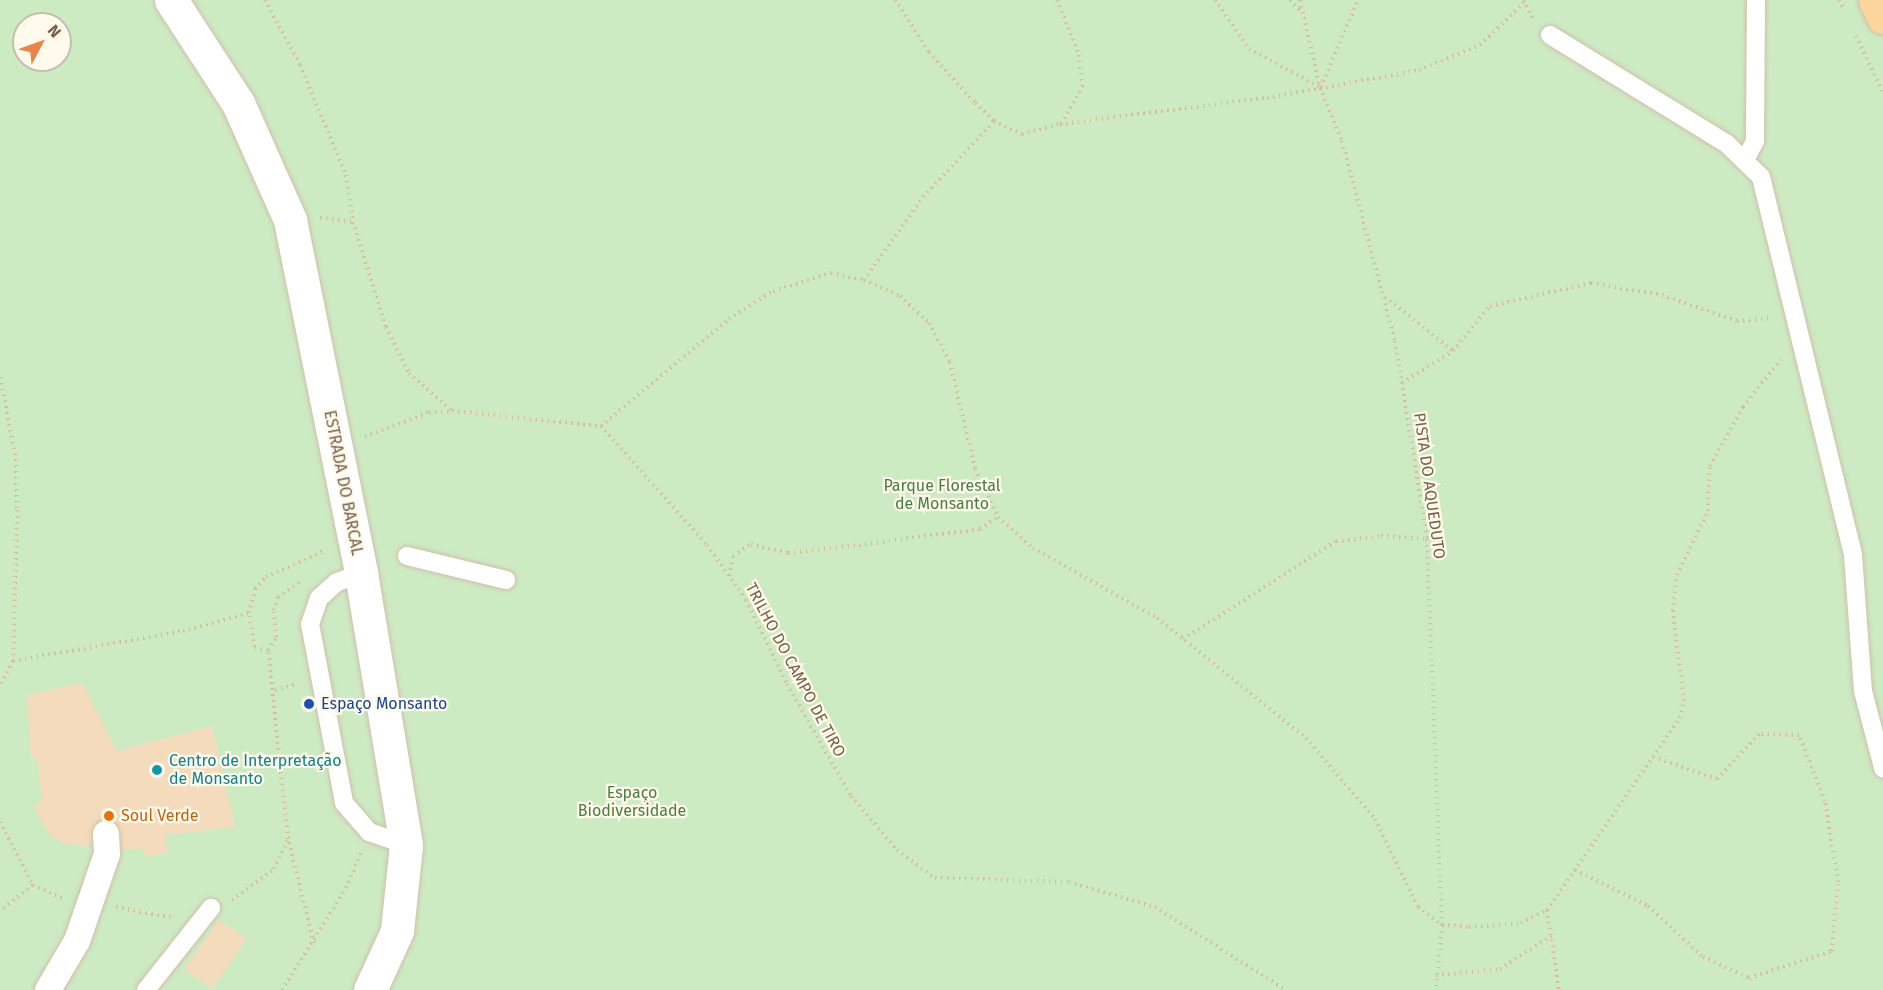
<!DOCTYPE html>
<meta charset="utf-8">
<style>
body{margin:0}
#map{position:relative;width:1883px;height:990px;overflow:hidden;background:#fdf7e5;font-family:"Fira Sans",sans-serif}
div>[style]{position:absolute}
[style*='--x']{left:calc(var(--x)*1px);top:calc(var(--y)*1px);width:calc(var(--w)*1px);rotate:calc(var(--a)*1deg)}
.green>*{inset:0;background:#cdebc3}
.building>*{inset:0;background:#f3dbbc}
.path>*{height:4px;margin-top:-2px;transform-origin:0;background:repeating-linear-gradient(90deg,#d8be9f 0 1.5px,transparent 0 6px)}
.roads{filter:drop-shadow(0 0 2px #cfc0ab) drop-shadow(0 0 2px #cfc0ab)}
.service>*{height:18px;margin:-9px;padding:0 9px;transform-origin:9px;border-radius:9px;background:#fff}
.pedestrian>*{height:26px;margin:-13px;padding:0 13px;transform-origin:13px;border-radius:13px;background:#fff}
.tertiary>*{height:33px;margin:-16.5px;padding:0 16.5px;transform-origin:16.5px;border-radius:16.5px;background:#fff}
.trunk>*{height:33px;margin:-16.5px;padding:0 16.5px;transform-origin:16.5px;border-radius:16.5px;background:#fbd59b}
.dots>*{width:16px;height:16px;translate:-50% -50%;box-sizing:border-box;border:3px solid #fffaec;border-radius:50%}
span{translate:-50% -50%;white-space:nowrap;text-align:center;line-height:1.15;-webkit-text-stroke:4.5px #fffaec;paint-order:stroke}
.street-label{font-size:16px;color:#776149}
.park-label{font-size:16px;color:#497d41}
.transit-label{font-size:16px;color:#164399}
.left{translate:0 -50%;text-align:left}
.culture-label{font-size:16px;color:#0d838f}
.food-label{font-size:16px;color:#c56008}
.north{position:absolute;left:12px;top:12px;width:60px;height:60px;box-sizing:border-box;background:#fffaec;border:2px solid #c9bdab;border-radius:50%;rotate:49deg;font-size:16px;font-weight:700;line-height:24px;text-align:center;color:#776149}
.north::after{content:'';display:block;margin:auto;width:21px;height:27px;background:#ea8547;clip-path:polygon(50% 0,100% 100%,50% 72%,0 100%)}
</style>
<div id="map">
<div class="green">
<i style="clip-path:polygon(evenodd,0 0,1883px 0,1883px 990px,0 990px,0 0,24px 24px,60px 24px,60px 60px,24px 60px,24px 24px)"></i>
</div>
<div class="building">
<i style="clip-path:polygon(82px 683px,117px 751px,212px 726px,235px 827px,165px 835px,168px 853px,145px 857px,144px 848px,122px 850px,121px 833px,112px 820px,98px 821px,93px 827px,92px 846px,65px 844px,50px 835px,33px 805px,42px 802px,37px 758px,31px 758px,27px 695px)"></i>
<i style="clip-path:polygon(219px 920px,247px 939px,212px 989px,184px 969px)"></i>
</div>
<div class="path">
<i style="--x:265;--y:0;--w:74;--a:61.7"></i>
<i style="--x:300;--y:65;--w:119;--a:67.3"></i>
<i style="--x:346;--y:175;--w:48;--a:81.5"></i>
<i style="--x:353;--y:222;--w:110;--a:72.6"></i>
<i style="--x:386;--y:327;--w:51;--a:63.4"></i>
<i style="--x:409;--y:373;--w:57;--a:41.5"></i>
<i style="--x:452;--y:411;--w:150;--a:5.7"></i>
<i style="--x:601;--y:426;--w:159;--a:48.3"></i>
<i style="--x:707;--y:545;--w:67;--a:54.7"></i>
<i style="--x:746;--y:600;--w:93;--a:64"></i>
<i style="--x:787;--y:684;--w:129;--a:60.3"></i>
<i style="--x:851;--y:796;--w:71;--a:49.6"></i>
<i style="--x:897;--y:850;--w:47;--a:36.4"></i>
<i style="--x:935;--y:878;--w:134;--a:1.7"></i>
<i style="--x:1069;--y:882;--w:90;--a:16.2"></i>
<i style="--x:1155;--y:907;--w:155;--a:32.4"></i>
<i style="--x:895;--y:0;--w:62;--a:56.8"></i>
<i style="--x:929;--y:52;--w:69;--a:48"></i>
<i style="--x:975;--y:103;--w:26;--a:43"></i>
<i style="--x:994;--y:121;--w:31;--a:25"></i>
<i style="--x:1022;--y:134;--w:39;--a:-15"></i>
<i style="--x:1060;--y:124;--w:209;--a:-7.2"></i>
<i style="--x:1267;--y:98;--w:155;--a:-10.4"></i>
<i style="--x:1419;--y:70;--w:66;--a:-22.3"></i>
<i style="--x:1480;--y:45;--w:61;--a:-43.7"></i>
<i style="--x:1057;--y:0;--w:59;--a:68.2"></i>
<i style="--x:1079;--y:55;--w:31;--a:83"></i>
<i style="--x:1083;--y:86;--w:44;--a:120.1"></i>
<i style="--x:1215;--y:0;--w:60;--a:55.2"></i>
<i style="--x:1249;--y:49;--w:81;--a:28.2"></i>
<i style="--x:1290;--y:0;--w:17;--a:45"></i>
<i style="--x:1300;--y:0;--w:90;--a:77.2"></i>
<i style="--x:1320;--y:88;--w:57;--a:67.5"></i>
<i style="--x:1342;--y:141;--w:207;--a:75.2"></i>
<i style="--x:1395;--y:341;--w:201;--a:80.8"></i>
<i style="--x:1427;--y:539;--w:386;--a:87.8"></i>
<i style="--x:1442;--y:925;--w:65;--a:95.3"></i>
<i style="--x:1524;--y:0;--w:23;--a:65"></i>
<i style="--x:1839;--y:0;--w:11;--a:63"></i>
<i style="--x:1856;--y:36;--w:62;--a:64.3"></i>
<i style="--x:1321;--y:87;--w:95;--a:-67"></i>
<i style="--x:320;--y:218;--w:33;--a:7"></i>
<i style="--x:864;--y:280;--w:102;--a:-54.6"></i>
<i style="--x:923;--y:197;--w:104;--a:-46.9"></i>
<i style="--x:1385;--y:297;--w:87;--a:38.5"></i>
<i style="--x:0;--y:377;--w:84;--a:79"></i>
<i style="--x:16;--y:459;--w:51;--a:88.9"></i>
<i style="--x:17;--y:510;--w:151;--a:91.5"></i>
<i style="--x:13;--y:661;--w:26;--a:119"></i>
<i style="--x:1402;--y:383;--w:60;--a:-32.1"></i>
<i style="--x:1453;--y:351;--w:58;--a:-50.6"></i>
<i style="--x:1490;--y:306;--w:104;--a:-12.8"></i>
<i style="--x:1591;--y:283;--w:72;--a:9.6"></i>
<i style="--x:1662;--y:295;--w:79;--a:19.1"></i>
<i style="--x:1737;--y:321;--w:34;--a:-5"></i>
<i style="--x:601;--y:426;--w:167;--a:-39.9"></i>
<i style="--x:729;--y:319;--w:52;--a:-32.5"></i>
<i style="--x:773;--y:291;--w:61;--a:-17.2"></i>
<i style="--x:831;--y:273;--w:34;--a:12"></i>
<i style="--x:864;--y:280;--w:39;--a:24"></i>
<i style="--x:900;--y:296;--w:40;--a:43"></i>
<i style="--x:929;--y:323;--w:44;--a:61.7"></i>
<i style="--x:950;--y:362;--w:110;--a:76.8"></i>
<i style="--x:975;--y:469;--w:53;--a:64.4"></i>
<i style="--x:998;--y:517;--w:47;--a:41.5"></i>
<i style="--x:1033;--y:548;--w:142;--a:29.4"></i>
<i style="--x:1157;--y:618;--w:191;--a:38.8"></i>
<i style="--x:1306;--y:738;--w:106;--a:49.6"></i>
<i style="--x:1375;--y:819;--w:98;--a:64"></i>
<i style="--x:1418;--y:907;--w:30;--a:37"></i>
<i style="--x:1442;--y:925;--w:27;--a:4"></i>
<i style="--x:1469;--y:927;--w:52;--a:-4.4"></i>
<i style="--x:1521;--y:923;--w:29;--a:-27"></i>
<i style="--x:1547;--y:910;--w:234;--a:-55.3"></i>
<i style="--x:1680;--y:718;--w:17;--a:-77"></i>
<i style="--x:1684;--y:701;--w:91;--a:-97"></i>
<i style="--x:1673;--y:611;--w:36;--a:-84"></i>
<i style="--x:1677;--y:575;--w:71;--a:-64.2"></i>
<i style="--x:1708;--y:511;--w:45;--a:-87.5"></i>
<i style="--x:1710;--y:466;--w:68;--a:-60.8"></i>
<i style="--x:1743;--y:407;--w:61;--a:-51.6"></i>
<i style="--x:365;--y:437;--w:69;--a:-21.3"></i>
<i style="--x:429;--y:412;--w:23;--a:-2"></i>
<i style="--x:730;--y:576;--w:20;--a:-81"></i>
<i style="--x:733;--y:556;--w:22;--a:-34"></i>
<i style="--x:751;--y:544;--w:38;--a:14"></i>
<i style="--x:788;--y:553;--w:71;--a:-6.4"></i>
<i style="--x:859;--y:545;--w:122;--a:-7.5"></i>
<i style="--x:980;--y:529;--w:22;--a:-34"></i>
<i style="--x:1183;--y:639;--w:182;--a:-32.6"></i>
<i style="--x:1336;--y:541;--w:45;--a:-6.3"></i>
<i style="--x:1381;--y:536;--w:46;--a:3.7"></i>
<i style="--x:268;--y:650;--w:15;--a:-58"></i>
<i style="--x:276;--y:637;--w:27;--a:-96"></i>
<i style="--x:273;--y:610;--w:14;--a:-69"></i>
<i style="--x:278;--y:597;--w:30;--a:-34"></i>
<i style="--x:13;--y:661;--w:173;--a:-10"></i>
<i style="--x:183;--y:631;--w:68;--a:-15.3"></i>
<i style="--x:275;--y:690;--w:23;--a:-15"></i>
<i style="--x:0;--y:822;--w:71;--a:62.4"></i>
<i style="--x:33;--y:885;--w:42;--a:141.8"></i>
<i style="--x:1575;--y:870;--w:81;--a:26.3"></i>
<i style="--x:1648;--y:906;--w:75;--a:42.8"></i>
<i style="--x:1703;--y:957;--w:51;--a:24.5"></i>
<i style="--x:1749;--y:978;--w:87;--a:-18"></i>
<i style="--x:1832;--y:951;--w:69;--a:-85"></i>
<i style="--x:1838;--y:882;--w:82;--a:-99.1"></i>
<i style="--x:1825;--y:801;--w:71;--a:-111.5"></i>
<i style="--x:1799;--y:735;--w:40;--a:-178.6"></i>
<i style="--x:1759;--y:734;--w:62;--a:133"></i>
<i style="--x:1717;--y:779;--w:68;--a:-161"></i>
<i style="--x:33;--y:885;--w:34;--a:24"></i>
<i style="--x:232;--y:900;--w:52;--a:-36.4"></i>
<i style="--x:274;--y:869;--w:33;--a:-65"></i>
<i style="--x:116;--y:907;--w:58;--a:10.9"></i>
<i style="--x:1547;--y:910;--w:81;--a:81.5"></i>
<i style="--x:314;--y:943;--w:107;--a:-104"></i>
<i style="--x:288;--y:839;--w:190;--a:-96"></i>
<i style="--x:268;--y:650;--w:14;--a:-168"></i>
<i style="--x:254;--y:647;--w:34;--a:-98"></i>
<i style="--x:249;--y:613;--w:25;--a:-76"></i>
<i style="--x:255;--y:589;--w:16;--a:-47"></i>
<i style="--x:266;--y:577;--w:64;--a:-24.1"></i>
<i style="--x:1436;--y:975;--w:64;--a:-5.4"></i>
<i style="--x:1500;--y:969;--w:61;--a:-32.9"></i>
<i style="--x:282;--y:990;--w:120;--a:-57.9"></i>
<i style="--x:346;--y:888;--w:38;--a:-67"></i>
</div>
<div class="roads">
<div class="service">
<i style="--x:1550;--y:35;--w:208;--a:31.6"></i>
<i style="--x:1727;--y:144;--w:47;--a:44.1"></i>
<i style="--x:1761;--y:177;--w:389;--a:76.3"></i>
<i style="--x:1853;--y:555;--w:136;--a:85.8"></i>
<i style="--x:1863;--y:691;--w:80;--a:75.4"></i>
<i style="--x:1746;--y:158;--w:19;--a:-62"></i>
<i style="--x:1755;--y:141;--w:141;--a:-89.6"></i>
<i style="--x:407;--y:556;--w:102;--a:13.6"></i>
<i style="--x:361;--y:573;--w:26;--a:159"></i>
<i style="--x:337;--y:582;--w:24;--a:138"></i>
<i style="--x:319;--y:598;--w:28;--a:109"></i>
<i style="--x:310;--y:624;--w:182;--a:79.2"></i>
<i style="--x:344;--y:803;--w:38;--a:49"></i>
<i style="--x:369;--y:832;--w:39;--a:19"></i>
<i style="--x:146;--y:990;--w:105;--a:-51.6"></i>
</div>
<div class="pedestrian">
<i style="--x:48;--y:990;--w:57;--a:-59.4"></i>
<i style="--x:77;--y:941;--w:92;--a:-71"></i>
<i style="--x:107;--y:854;--w:20;--a:-93"></i>
</div>
<div class="tertiary">
<i style="--x:171;--y:0;--w:123;--a:57"></i>
<i style="--x:238;--y:103;--w:128;--a:66"></i>
<i style="--x:290;--y:220;--w:360;--a:78.6"></i>
<i style="--x:361;--y:573;--w:276;--a:80.6"></i>
<i style="--x:406;--y:845;--w:86;--a:96"></i>
<i style="--x:397;--y:931;--w:65;--a:114.6"></i>
</div>
<div class="trunk">
<i style="--x:1875;--y:0;--w:19;--a:65"></i>
</div>
</div>
<div class="dots">
<i style="left:309px;top:704px;background:#1a4fb4"></i>
<i style="left:157px;top:770px;background:#0f9aa8"></i>
<i style="left:109px;top:816px;background:#e8710a"></i>
</div>
<div class="street-label">
<span style="left:343px;top:483px;rotate:79deg">ESTRADA DO BARCAL</span>
<span style="left:1429px;top:486px;rotate:82deg">PISTA DO AQUEDUTO</span>
<span style="left:795px;top:670px;rotate:62deg">TRILHO DO CAMPO DE TIRO</span>
</div>
<div class="park-label">
<span style="left:942px;top:495px">Parque Florestal<br>de Monsanto</span>
<span style="left:632px;top:802px">Espaço<br>Biodiversidade</span>
</div>
<div class="transit-label">
<span class="left" style="left:321px;top:704px">Espaço Monsanto</span>
</div>
<div class="culture-label">
<span class="left" style="left:169px;top:770px">Centro de Interpretação<br>de Monsanto</span>
</div>
<div class="food-label">
<span class="left" style="left:121px;top:816px">Soul Verde</span>
</div>
<div class="north">N</div>
</div>
